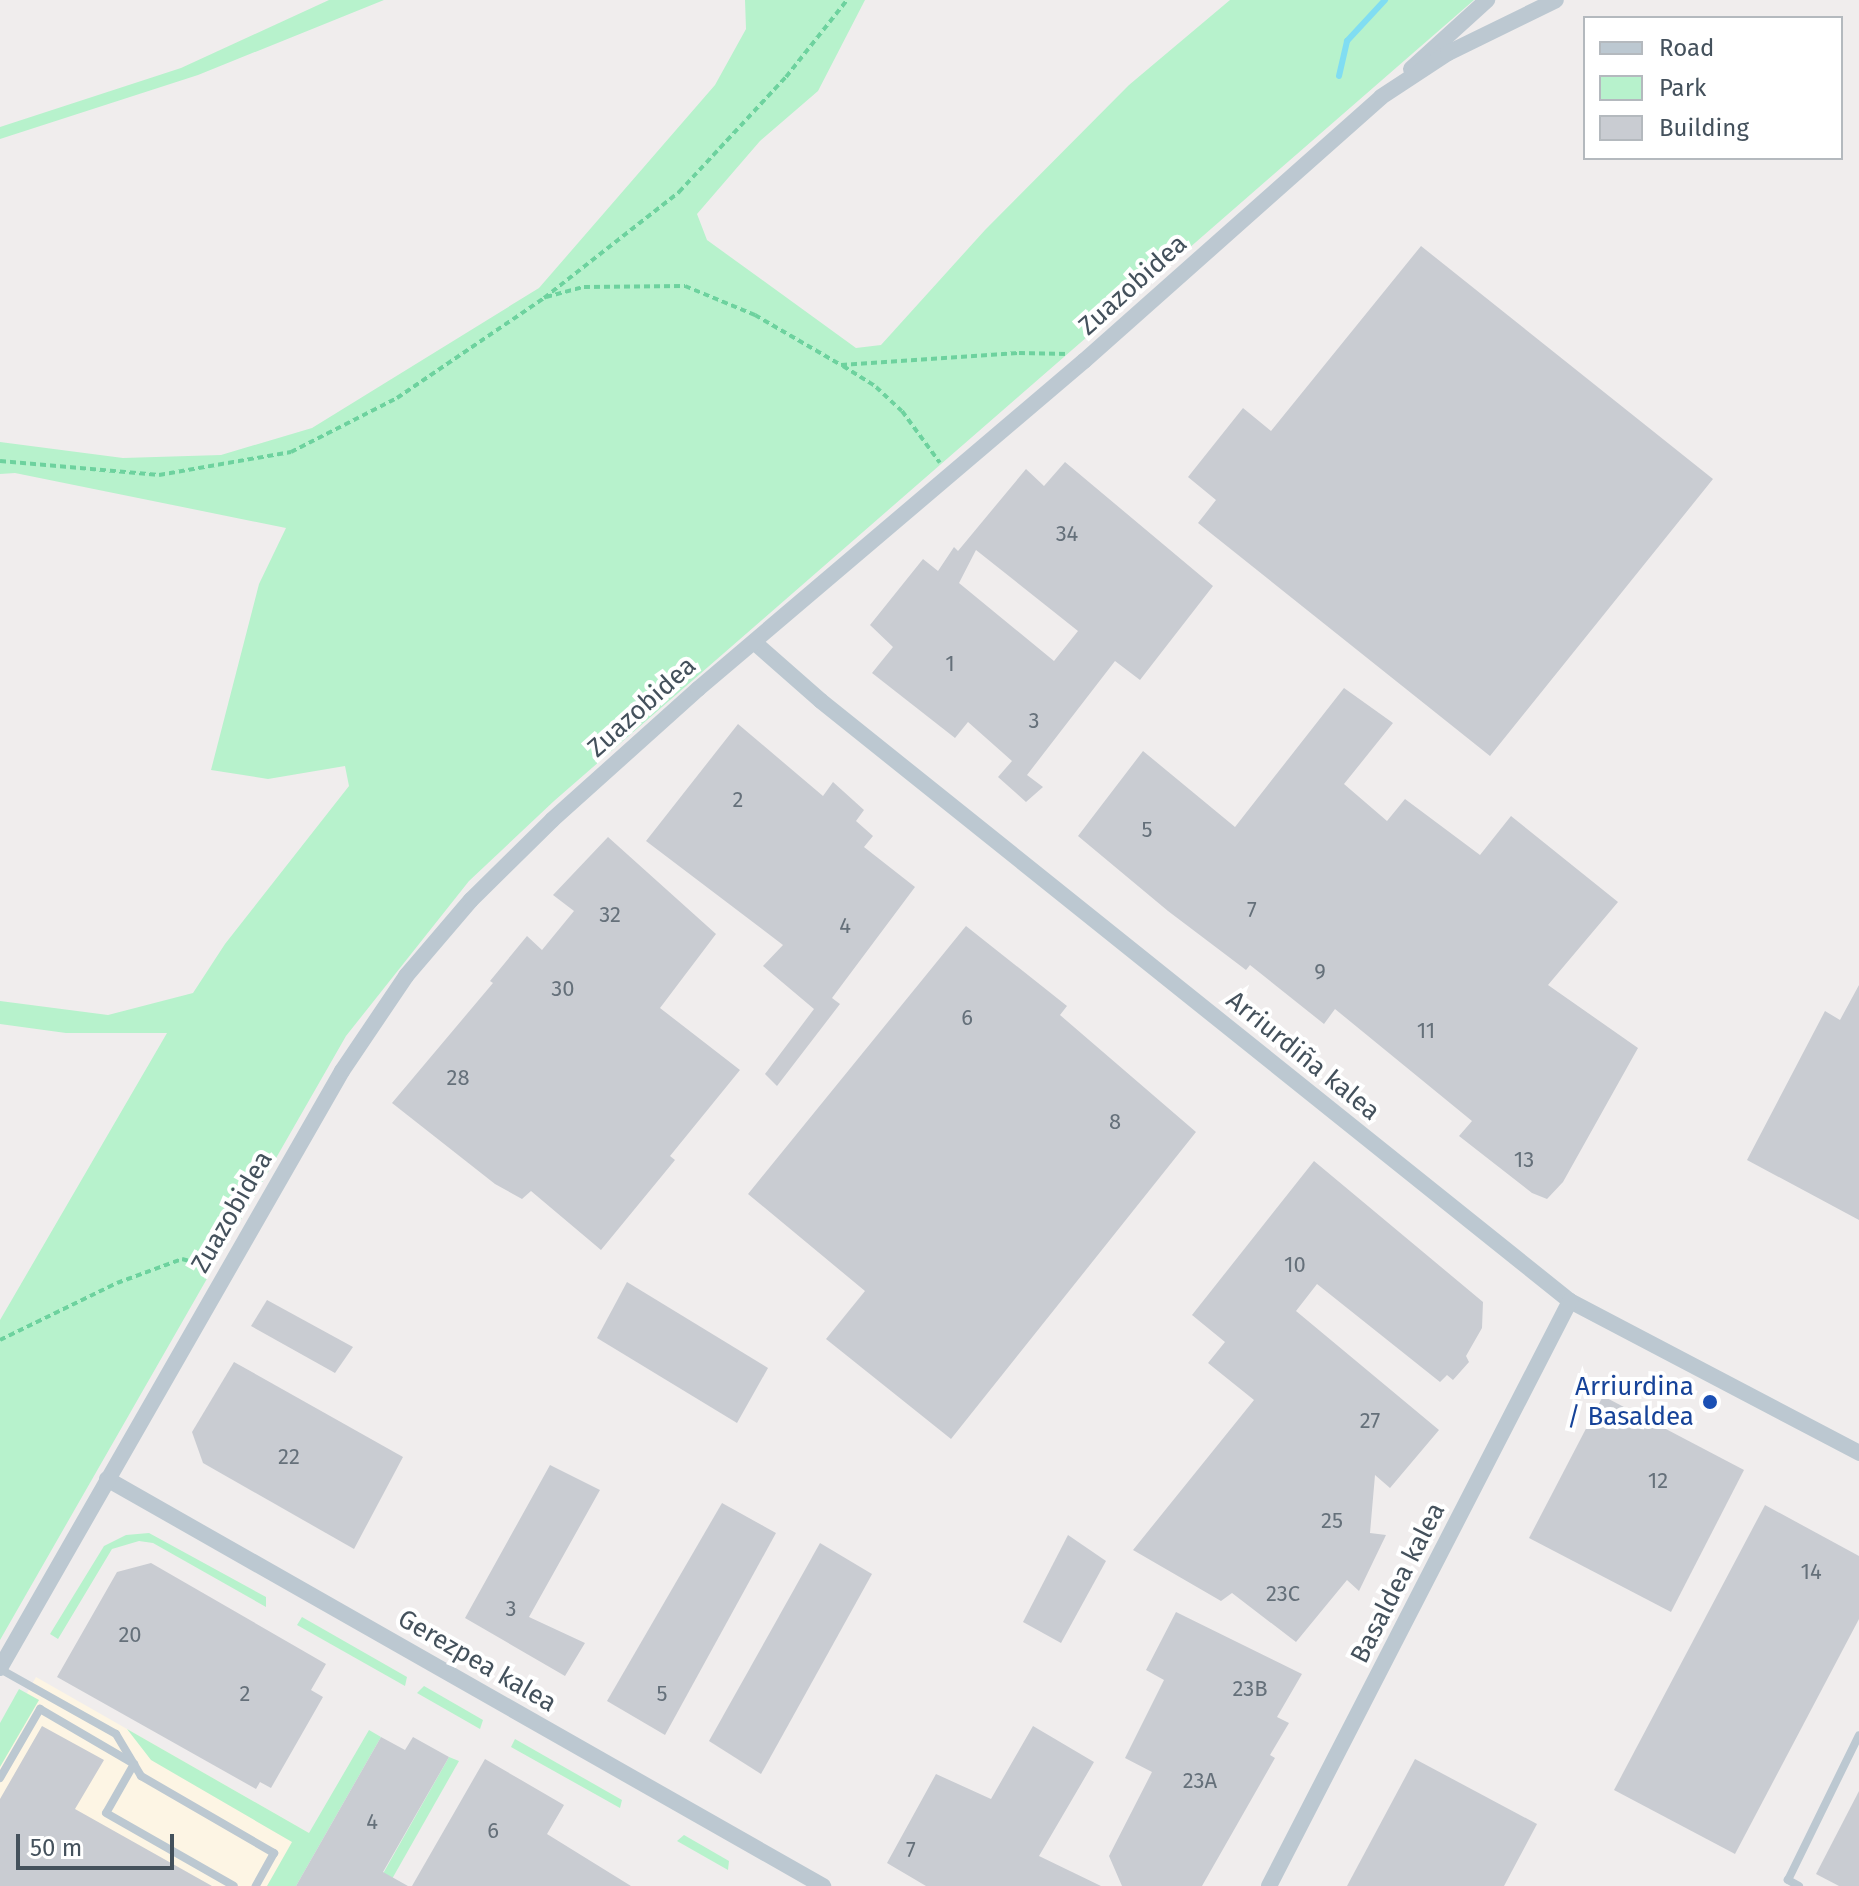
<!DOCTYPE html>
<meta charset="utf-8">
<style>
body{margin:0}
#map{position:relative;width:1859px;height:1886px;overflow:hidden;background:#f0eded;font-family:"Fira Sans",sans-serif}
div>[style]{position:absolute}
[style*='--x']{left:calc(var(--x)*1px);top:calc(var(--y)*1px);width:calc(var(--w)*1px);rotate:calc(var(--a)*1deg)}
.commercial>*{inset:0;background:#fdf5e4}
.green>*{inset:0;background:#b7f2cc}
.stream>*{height:6px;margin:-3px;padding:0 3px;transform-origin:3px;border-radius:3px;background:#80ddf2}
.building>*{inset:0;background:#c9ccd2}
.path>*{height:4px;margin-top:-2px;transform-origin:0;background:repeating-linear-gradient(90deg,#6dd29e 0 6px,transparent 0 10px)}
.service>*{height:8px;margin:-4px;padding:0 4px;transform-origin:4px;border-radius:4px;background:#bcc8d1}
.minor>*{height:16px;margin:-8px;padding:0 8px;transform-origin:8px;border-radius:8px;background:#bcc8d1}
.dots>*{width:22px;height:22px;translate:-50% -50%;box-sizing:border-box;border:4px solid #fff;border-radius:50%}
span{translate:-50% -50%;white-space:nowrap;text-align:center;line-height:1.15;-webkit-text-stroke:8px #fff;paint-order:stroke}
.number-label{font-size:22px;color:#65707a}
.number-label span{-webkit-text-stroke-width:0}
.street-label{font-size:26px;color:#44515c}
.transit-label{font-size:26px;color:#164399}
.right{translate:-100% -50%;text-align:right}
.legend{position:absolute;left:1583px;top:16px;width:260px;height:144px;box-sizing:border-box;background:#fff;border:2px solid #b4b9be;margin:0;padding:10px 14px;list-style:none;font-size:24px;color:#44515c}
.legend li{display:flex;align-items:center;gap:16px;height:40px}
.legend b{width:40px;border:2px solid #b4b9be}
.scale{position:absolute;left:16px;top:1834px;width:158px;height:36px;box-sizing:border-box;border:4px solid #44515c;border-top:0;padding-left:10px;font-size:24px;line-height:28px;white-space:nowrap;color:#44515c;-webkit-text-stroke:6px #fff;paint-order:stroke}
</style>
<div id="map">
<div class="commercial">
<i style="clip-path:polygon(36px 1677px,309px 1833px,279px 1886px,0 1886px,0 1741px)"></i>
</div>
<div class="green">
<i style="clip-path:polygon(329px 0,384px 0,198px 75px,0 139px,0 127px,181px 68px)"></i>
<i style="clip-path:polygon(745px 0,865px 0,818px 91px,760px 141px,697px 214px,707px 240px,856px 348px,881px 345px,985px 230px,1129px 85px,1230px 0,1474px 0,554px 801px,469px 881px,346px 1036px,0 1640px,0 1320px,167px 1033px,66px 1033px,0 1024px,0 1001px,108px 1015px,193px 993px,225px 944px,349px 786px,345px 766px,268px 779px,211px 770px,259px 584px,286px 528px,15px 473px,0 474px,0 442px,123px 458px,221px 455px,312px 428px,539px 288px,715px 85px,746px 29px)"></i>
<i style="clip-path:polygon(149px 1533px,266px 1597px,266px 1607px,153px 1543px,139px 1541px,112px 1549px,58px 1639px,50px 1634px,104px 1546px,126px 1535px)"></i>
<i style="clip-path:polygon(302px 1617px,407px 1677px,405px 1686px,297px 1625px)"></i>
<i style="clip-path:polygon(424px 1686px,483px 1720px,480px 1729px,417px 1693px)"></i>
<i style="clip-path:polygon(19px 1689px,39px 1700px,0 1767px,0 1723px)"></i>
<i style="clip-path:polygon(127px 1729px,309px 1833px,369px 1730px,381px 1737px,296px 1886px,267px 1886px,292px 1842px,151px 1760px)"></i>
<i style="clip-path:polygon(515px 1739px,622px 1800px,620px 1808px,511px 1747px)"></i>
<i style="clip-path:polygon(449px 1757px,459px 1761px,388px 1886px,376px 1886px)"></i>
<i style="clip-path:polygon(684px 1835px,729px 1861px,728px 1870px,677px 1841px)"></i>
</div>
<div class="stream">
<i style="--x:1339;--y:76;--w:36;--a:-77"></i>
<i style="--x:1347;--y:41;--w:56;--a:-47.2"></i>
</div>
<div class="building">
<i style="clip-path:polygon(1421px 246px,1713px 479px,1490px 756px,1198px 523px,1216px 500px,1188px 477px,1243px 408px,1271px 431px)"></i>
<i style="clip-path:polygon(evenodd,1065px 462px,1213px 586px,1140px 680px,1115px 661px,1027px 775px,1043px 787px,1026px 802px,998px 777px,1012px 761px,968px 722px,955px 738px,872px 673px,893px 647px,870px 625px,923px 559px,938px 571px,954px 547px,958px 551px,1026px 469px,1044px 486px,1065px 462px,976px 550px,1078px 631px,1054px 661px,959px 583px,976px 550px)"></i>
<i style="clip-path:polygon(1344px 688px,1393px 723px,1344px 784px,1387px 821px,1405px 799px,1480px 855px,1511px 816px,1618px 902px,1548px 985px,1638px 1048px,1563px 1182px,1547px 1199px,1532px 1193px,1459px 1136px,1472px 1121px,1335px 1009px,1324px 1024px,1250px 965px,1246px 970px,1168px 911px,1078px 836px,1143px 751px,1235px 827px)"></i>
<i style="clip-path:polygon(738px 724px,823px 796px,833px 782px,864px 810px,856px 821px,873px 836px,864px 847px,915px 887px,832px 998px,840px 1004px,777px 1086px,765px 1074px,814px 1009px,763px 966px,783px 945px,646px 841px)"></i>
<i style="clip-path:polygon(608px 837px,716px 934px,660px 1008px,740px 1070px,670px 1156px,675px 1160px,601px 1250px,531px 1191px,522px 1199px,495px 1184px,392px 1103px,493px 983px,490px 981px,527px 936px,542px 950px,574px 911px,553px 895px)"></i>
<i style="clip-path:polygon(966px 926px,1067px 1006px,1060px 1015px,1196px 1132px,951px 1439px,826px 1339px,865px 1291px,748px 1194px)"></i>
<i style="clip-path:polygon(1859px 985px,1859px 1220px,1747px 1160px,1825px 1011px,1840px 1020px)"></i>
<i style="clip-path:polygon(1314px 1161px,1483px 1302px,1482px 1328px,1466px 1356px,1469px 1362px,1453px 1380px,1447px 1375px,1440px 1382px,1317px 1284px,1296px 1311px,1439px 1430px,1390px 1488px,1375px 1475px,1370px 1533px,1386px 1535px,1359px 1591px,1347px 1580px,1296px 1642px,1232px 1593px,1221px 1601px,1133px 1550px,1254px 1400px,1208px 1363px,1225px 1342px,1192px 1315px)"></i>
<i style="clip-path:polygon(627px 1282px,768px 1368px,737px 1423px,597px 1338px)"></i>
<i style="clip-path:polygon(267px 1300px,353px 1347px,335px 1373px,251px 1326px)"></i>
<i style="clip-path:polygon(234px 1362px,403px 1457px,354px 1549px,203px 1463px,192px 1432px)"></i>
<i style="clip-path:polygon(1603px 1396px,1744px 1470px,1671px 1612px,1529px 1538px)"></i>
<i style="clip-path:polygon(550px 1465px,600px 1490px,529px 1617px,585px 1643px,565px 1676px,465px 1618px)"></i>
<i style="clip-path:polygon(722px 1503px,776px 1533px,665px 1735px,607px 1701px)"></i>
<i style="clip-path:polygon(1765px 1505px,1859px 1556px,1859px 1619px,1735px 1854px,1614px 1790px)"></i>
<i style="clip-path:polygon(1068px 1535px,1106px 1561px,1061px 1643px,1023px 1622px)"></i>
<i style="clip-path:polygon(820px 1543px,872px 1574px,761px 1774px,709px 1741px)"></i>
<i style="clip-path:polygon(151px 1563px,326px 1664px,311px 1690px,323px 1697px,271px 1788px,260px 1782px,256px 1789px,57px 1677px,117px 1572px)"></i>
<i style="clip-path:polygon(1176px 1612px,1302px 1674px,1277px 1717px,1289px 1723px,1270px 1755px,1275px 1758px,1202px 1886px,1122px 1886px,1109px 1856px,1152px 1772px,1125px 1758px,1164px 1680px,1146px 1670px)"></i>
<i style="clip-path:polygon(42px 1726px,104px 1760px,75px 1809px,212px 1886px,0 1886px,0 1799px)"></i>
<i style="clip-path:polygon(1033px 1726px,1094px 1762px,1039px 1856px,1101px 1886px,926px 1886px,887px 1863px,936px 1774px,991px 1799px)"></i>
<i style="clip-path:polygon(381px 1737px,405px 1750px,413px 1737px,449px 1757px,383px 1872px,408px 1886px,296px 1886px)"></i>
<i style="clip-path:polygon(485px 1759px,564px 1805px,547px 1834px,631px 1886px,412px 1886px)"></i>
<i style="clip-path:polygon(1415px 1759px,1537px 1824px,1504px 1886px,1347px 1886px)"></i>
<i style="clip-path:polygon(1859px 1791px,1859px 1886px,1839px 1886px,1816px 1874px)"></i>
</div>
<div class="path">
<i style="--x:546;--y:297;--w:39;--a:-15"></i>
<i style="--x:584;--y:287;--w:101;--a:-0.6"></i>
<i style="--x:685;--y:286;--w:76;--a:22.5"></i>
<i style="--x:755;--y:315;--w:99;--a:30.2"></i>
<i style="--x:841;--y:365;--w:178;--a:-3.9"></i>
<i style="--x:1019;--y:353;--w:49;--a:1.2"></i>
<i style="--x:843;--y:366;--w:39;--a:32"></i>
<i style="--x:876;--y:387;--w:35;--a:43"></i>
<i style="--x:902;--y:411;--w:64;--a:53.8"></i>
<i style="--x:0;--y:461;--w:160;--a:5"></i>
<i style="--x:159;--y:475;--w:134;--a:-9.9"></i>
<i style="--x:291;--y:452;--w:119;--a:-27"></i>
<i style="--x:397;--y:398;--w:178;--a:-34.2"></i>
<i style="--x:544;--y:298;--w:172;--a:-38.1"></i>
<i style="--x:679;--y:192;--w:157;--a:-47.1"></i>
<i style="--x:786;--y:77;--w:98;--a:-51.6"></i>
<i style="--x:0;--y:1340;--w:130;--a:-26"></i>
<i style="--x:117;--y:1283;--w:69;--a:-20.3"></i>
<i style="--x:182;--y:1259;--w:30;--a:15"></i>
</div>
<div class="service">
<i style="--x:0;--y:1669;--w:133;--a:29.3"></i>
<i style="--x:116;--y:1734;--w:49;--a:59.2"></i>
<i style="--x:141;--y:1776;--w:154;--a:30.1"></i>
<i style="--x:274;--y:1853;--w:38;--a:119"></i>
<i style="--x:0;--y:1778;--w:80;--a:-59.9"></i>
<i style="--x:40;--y:1709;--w:109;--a:30.3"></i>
<i style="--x:134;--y:1764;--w:56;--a:119.7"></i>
<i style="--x:106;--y:1813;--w:147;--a:29.7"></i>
<i style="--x:1799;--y:1886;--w:13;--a:-151"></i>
<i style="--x:1788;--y:1880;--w:161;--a:-63.9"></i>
</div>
<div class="minor">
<i style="--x:1411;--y:69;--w:103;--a:-42.2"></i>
<i style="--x:754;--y:642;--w:89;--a:41.4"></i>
<i style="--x:821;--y:701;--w:960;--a:38.7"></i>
<i style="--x:1570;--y:1301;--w:327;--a:27.7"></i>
<i style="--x:107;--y:1479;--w:824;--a:29.62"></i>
<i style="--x:0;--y:1668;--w:688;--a:-60.19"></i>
<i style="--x:342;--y:1071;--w:115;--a:-56"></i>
<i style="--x:406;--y:976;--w:100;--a:-49.5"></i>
<i style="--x:471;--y:900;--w:114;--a:-44.6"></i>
<i style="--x:552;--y:820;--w:196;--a:-41.9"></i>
<i style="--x:698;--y:689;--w:507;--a:-40.36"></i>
<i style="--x:1084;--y:361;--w:397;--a:-41.6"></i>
<i style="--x:1381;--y:97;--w:80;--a:-33.3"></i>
<i style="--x:1448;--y:53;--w:120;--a:-26.1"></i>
<i style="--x:1269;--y:1886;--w:658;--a:-62.77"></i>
</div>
<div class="dots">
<i style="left:1710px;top:1402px;background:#1a4fb4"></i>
</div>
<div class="number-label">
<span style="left:1067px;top:534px">34</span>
<span style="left:950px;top:664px">1</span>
<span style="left:1034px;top:721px">3</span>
<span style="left:738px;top:800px">2</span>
<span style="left:1147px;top:830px">5</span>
<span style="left:1252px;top:910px">7</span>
<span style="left:610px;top:915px">32</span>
<span style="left:845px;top:926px">4</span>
<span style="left:1320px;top:972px">9</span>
<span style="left:563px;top:989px">30</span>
<span style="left:967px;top:1018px">6</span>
<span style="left:1426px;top:1031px">11</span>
<span style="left:458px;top:1078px">28</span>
<span style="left:1115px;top:1122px">8</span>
<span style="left:1524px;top:1160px">13</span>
<span style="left:1295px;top:1265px">10</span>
<span style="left:1370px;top:1421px">27</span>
<span style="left:289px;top:1457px">22</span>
<span style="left:1658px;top:1481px">12</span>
<span style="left:1332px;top:1521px">25</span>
<span style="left:1811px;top:1572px">14</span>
<span style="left:1283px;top:1594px">23C</span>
<span style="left:511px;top:1609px">3</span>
<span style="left:130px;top:1635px">20</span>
<span style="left:1250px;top:1689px">23B</span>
<span style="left:245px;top:1694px">2</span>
<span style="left:662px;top:1694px">5</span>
<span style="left:1200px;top:1781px">23A</span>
<span style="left:372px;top:1822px">4</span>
<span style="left:493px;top:1831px">6</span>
<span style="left:911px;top:1850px">7</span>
</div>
<div class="street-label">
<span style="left:1133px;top:285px;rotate:-42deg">Zuazobidea</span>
<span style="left:642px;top:707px;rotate:-42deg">Zuazobidea</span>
<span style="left:1303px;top:1056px;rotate:39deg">Arriurdiña kalea</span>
<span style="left:232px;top:1212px;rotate:-60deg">Zuazobidea</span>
<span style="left:1398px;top:1583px;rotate:-63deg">Basaldea kalea</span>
<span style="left:477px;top:1661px;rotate:30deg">Gerezpea kalea</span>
</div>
<div class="transit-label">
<span class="right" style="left:1694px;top:1402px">Arriurdina<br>/ Basaldea</span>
</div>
<ul class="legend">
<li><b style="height:10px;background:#bcc8d1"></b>Road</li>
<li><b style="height:22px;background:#b7f2cc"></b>Park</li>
<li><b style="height:22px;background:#c9ccd2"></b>Building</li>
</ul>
<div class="scale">50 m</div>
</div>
